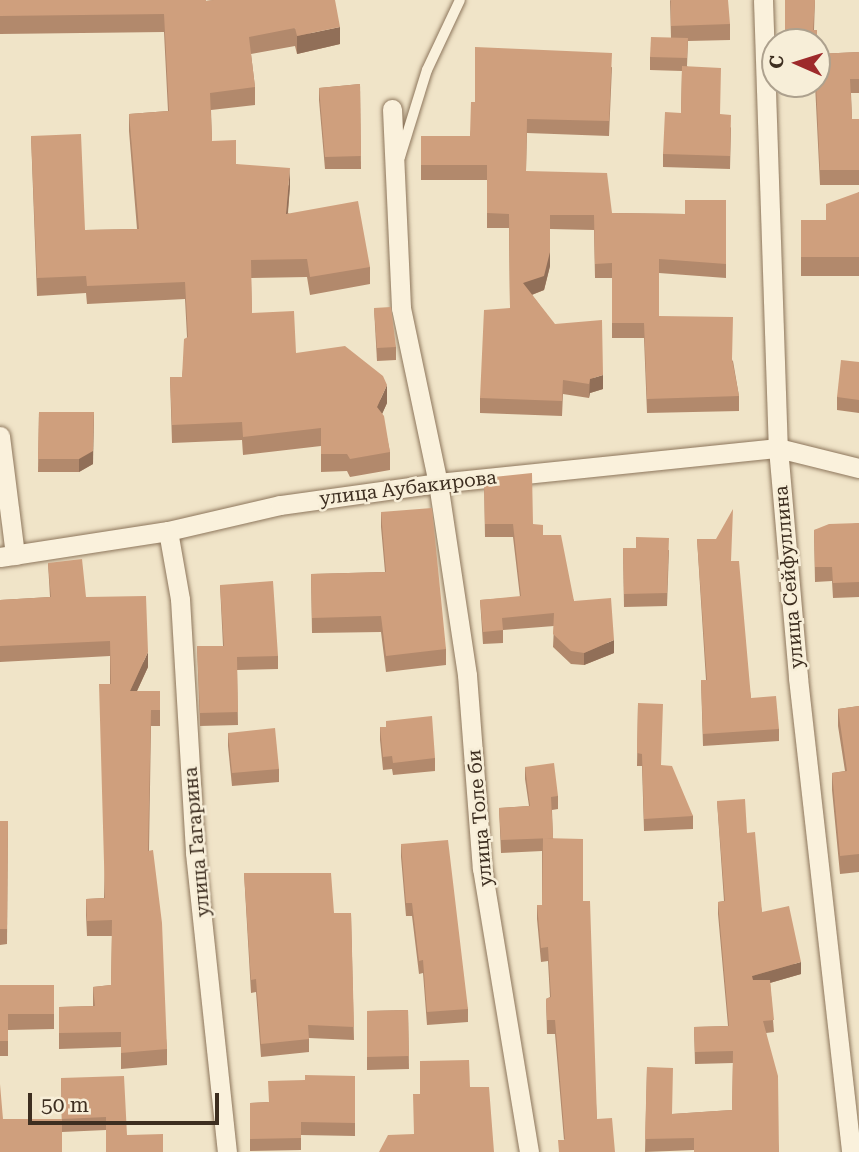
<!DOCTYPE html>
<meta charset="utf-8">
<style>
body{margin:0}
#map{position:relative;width:859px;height:1152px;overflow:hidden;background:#f0e4c8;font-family:"Roboto Serif",serif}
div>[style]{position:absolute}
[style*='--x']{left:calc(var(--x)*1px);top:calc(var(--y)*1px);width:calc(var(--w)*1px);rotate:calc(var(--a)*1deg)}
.roads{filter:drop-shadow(0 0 2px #8d765c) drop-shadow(0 0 2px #8d765c)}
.lane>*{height:10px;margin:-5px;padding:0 5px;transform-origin:5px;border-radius:5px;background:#faf1dc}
.street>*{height:19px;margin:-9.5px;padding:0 9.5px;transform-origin:9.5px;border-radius:9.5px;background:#faf1dc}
.wall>*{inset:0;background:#b2896c}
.shaded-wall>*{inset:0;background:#916f58}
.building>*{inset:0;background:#cf9f7d}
span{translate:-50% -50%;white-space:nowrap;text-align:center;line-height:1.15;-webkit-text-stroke:5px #f7eed8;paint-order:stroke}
.street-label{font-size:19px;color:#3d2e20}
.north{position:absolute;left:761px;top:28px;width:70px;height:70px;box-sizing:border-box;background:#f7eed8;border:2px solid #ada18e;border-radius:50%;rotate:273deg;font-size:19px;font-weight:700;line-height:28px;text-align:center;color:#3d2e20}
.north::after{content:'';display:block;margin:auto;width:24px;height:32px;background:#9e2a2b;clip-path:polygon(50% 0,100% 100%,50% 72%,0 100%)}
.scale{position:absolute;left:28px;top:1093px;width:191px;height:32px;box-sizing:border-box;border:4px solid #3d2e20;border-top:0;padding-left:9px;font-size:21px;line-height:24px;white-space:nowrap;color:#3d2e20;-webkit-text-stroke:5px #f7eed8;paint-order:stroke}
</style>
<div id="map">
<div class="roads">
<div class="lane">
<i style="--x:400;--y:157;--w:91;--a:-72.8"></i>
<i style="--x:427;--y:70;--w:77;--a:-64.8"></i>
</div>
<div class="street">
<i style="--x:763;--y:0;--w:448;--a:88.1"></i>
<i style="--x:778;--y:448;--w:231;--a:85"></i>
<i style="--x:798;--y:678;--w:477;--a:83.6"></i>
<i style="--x:392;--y:109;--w:199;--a:87.4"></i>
<i style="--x:401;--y:308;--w:179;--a:78.1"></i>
<i style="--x:438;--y:483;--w:194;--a:81.4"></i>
<i style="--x:467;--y:675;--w:194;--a:85.6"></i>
<i style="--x:482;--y:868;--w:288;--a:80.6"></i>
<i style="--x:0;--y:436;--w:120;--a:82.8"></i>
<i style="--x:168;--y:531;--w:69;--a:80"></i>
<i style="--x:180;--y:599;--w:254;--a:86.6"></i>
<i style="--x:195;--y:853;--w:301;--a:83.9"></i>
<i style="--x:0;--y:557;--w:170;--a:-8.8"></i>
<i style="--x:168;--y:531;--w:115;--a:-13.1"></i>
<i style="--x:280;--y:505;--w:160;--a:-7.9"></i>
<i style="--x:438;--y:483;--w:342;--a:-5.9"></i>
<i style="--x:778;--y:448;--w:83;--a:13.9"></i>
</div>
</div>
<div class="wall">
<i style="clip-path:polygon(0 0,206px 1px,214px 0,340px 44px,297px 54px,295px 46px,251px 54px,255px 87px,255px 105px,211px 110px,212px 141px,236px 164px,290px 186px,288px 213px,370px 267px,370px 284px,310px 295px,307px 277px,251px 278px,252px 313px,296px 353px,387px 403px,382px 414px,390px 452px,390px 470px,350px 477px,347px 471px,321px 472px,321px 446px,243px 455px,242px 440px,172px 443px,170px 377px,182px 377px,187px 337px,185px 299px,87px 304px,86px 293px,37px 296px,31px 136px,85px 230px,137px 229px,129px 131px,129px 114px,168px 111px,164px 32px,0 34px)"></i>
<i style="clip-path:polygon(670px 0,730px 24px,730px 40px,688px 41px,687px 66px,720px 114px,731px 128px,730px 169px,663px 167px,663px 154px,681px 113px,682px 71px,650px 70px,650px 57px,671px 38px)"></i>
<i style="clip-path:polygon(785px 0,815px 0,814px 30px,817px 30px,817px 54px,859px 52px,859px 93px,851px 93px,852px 119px,859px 119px,859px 185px,820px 185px,815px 84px,817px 84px,817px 42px,785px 42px)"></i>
<i style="clip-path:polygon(612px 67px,609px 136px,527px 133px,526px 171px,612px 213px,685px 214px,726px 200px,726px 278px,659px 273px,659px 316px,733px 361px,739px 396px,739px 411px,647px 413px,644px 338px,612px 338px,612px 278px,595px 278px,594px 230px,550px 229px,550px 266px,544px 290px,532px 295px,603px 389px,590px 393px,589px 398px,563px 394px,562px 416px,480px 413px,480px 398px,510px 308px,509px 228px,487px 228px,487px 180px,421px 180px,421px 136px,470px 136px,475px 102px)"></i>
<i style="clip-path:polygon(360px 84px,361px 169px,325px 169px,319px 100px,319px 88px)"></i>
<i style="clip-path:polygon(859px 192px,859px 276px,801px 276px,801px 220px,826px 220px)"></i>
<i style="clip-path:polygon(374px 308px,396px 347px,396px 360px,377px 361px)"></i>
<i style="clip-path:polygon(859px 362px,859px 413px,837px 410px,837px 397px)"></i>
<i style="clip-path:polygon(39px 412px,93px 464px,79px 472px,38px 472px)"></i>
<i style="clip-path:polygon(484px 478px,533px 524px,543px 535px,574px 601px,614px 653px,584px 665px,571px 664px,553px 647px,554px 626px,503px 630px,503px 643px,483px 644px,480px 600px,520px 597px,513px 537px,485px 537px)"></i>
<i style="clip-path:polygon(381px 512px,446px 649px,446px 665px,386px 672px,381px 632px,312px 633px,311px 574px,385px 572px,381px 527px)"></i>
<i style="clip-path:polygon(859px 523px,859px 597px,833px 598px,832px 581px,815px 582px,814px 530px)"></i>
<i style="clip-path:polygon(697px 539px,731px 561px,751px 698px,779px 729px,779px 741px,703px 746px,701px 680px,706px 680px)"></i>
<i style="clip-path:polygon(623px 548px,636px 548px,669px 550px,667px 606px,624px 607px)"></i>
<i style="clip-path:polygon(48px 563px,86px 597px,148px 667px,137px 691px,160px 691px,160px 726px,151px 726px,149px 851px,167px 1049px,167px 1065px,121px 1069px,121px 1047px,59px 1049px,59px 1007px,93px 1006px,93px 987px,111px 985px,112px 936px,87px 936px,86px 915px,86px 899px,104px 898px,110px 684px,110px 656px,0 662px,0 600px,50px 597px)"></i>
<i style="clip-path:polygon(220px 585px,278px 656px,278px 669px,237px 670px,238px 725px,200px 726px,197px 646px,223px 646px)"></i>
<i style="clip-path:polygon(638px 703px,661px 765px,693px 816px,693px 829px,644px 831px,642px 766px,637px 766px)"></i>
<i style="clip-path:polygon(859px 706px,859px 872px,840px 874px,832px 790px,832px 773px,845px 771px,838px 726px,838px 709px)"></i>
<i style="clip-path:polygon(380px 727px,435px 758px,435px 771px,393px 775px,392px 769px,383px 770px,380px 740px)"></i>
<i style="clip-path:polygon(228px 733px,279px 769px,279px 782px,232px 786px,228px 746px)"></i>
<i style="clip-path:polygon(525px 767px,558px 796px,558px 809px,552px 810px,553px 838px,583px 901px,597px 1119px,564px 1140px,555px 1034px,547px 1034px,546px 999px,550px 997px,548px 961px,541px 962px,537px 919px,537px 905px,542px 905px,542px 851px,501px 853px,499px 808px,529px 806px,525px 779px)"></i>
<i style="clip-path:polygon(717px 801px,747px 833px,762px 912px,801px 974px,770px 983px,774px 1032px,766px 1033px,779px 1152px,694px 1152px,694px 1150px,645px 1152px,647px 1067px,672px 1114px,732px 1110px,733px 1063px,695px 1064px,694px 1027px,728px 1026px,718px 914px,718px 902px,724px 901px)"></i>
<i style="clip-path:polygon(0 821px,8px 821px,7px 944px,0 945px)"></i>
<i style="clip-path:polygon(401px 844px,468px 1009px,468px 1022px,427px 1025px,423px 973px,419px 974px,412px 916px,406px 916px,401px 857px)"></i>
<i style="clip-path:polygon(244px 873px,334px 913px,351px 913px,354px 1040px,309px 1038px,309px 1052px,261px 1057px,256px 992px,251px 993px)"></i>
<i style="clip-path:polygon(0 985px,54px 985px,54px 1029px,8px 1030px,8px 1056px,0 1056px)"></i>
<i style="clip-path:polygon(408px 1010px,409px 1069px,367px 1070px,367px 1011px)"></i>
<i style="clip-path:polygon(355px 1076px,355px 1136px,301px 1135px,301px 1150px,250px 1151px,250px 1103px,269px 1102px,305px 1080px)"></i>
<i style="clip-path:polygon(61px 1078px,127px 1135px,106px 1130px,62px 1132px)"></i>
</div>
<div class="shaded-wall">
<i style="clip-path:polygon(340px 27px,340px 44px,297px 54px,297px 36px)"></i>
<i style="clip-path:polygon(290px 168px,290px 186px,286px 231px,286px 214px)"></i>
<i style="clip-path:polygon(550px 252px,550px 266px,544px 290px,523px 298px,523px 283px)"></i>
<i style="clip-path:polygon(603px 375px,603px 389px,590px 393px,589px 398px,590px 379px)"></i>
<i style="clip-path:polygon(387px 385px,387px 403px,377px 425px,377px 407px)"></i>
<i style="clip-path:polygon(94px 412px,93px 464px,79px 472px,79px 459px)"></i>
<i style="clip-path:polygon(614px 640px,614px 653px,584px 665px,584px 653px)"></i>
<i style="clip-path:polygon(148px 652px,148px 667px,130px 706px,130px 691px)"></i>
<i style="clip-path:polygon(801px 962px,801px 974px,752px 988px,752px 976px)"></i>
</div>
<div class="building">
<i style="clip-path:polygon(0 0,206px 0,206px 1px,214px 0,335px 0,340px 27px,297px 36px,295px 28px,249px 37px,255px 87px,210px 93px,212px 141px,236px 140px,236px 164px,290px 168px,286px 214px,358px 201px,370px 267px,310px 277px,307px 259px,251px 260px,252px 313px,294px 311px,296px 353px,345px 346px,383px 376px,387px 385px,377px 407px,384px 416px,390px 452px,350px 459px,347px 454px,321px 454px,321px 428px,243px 437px,242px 422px,172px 425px,170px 377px,182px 377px,184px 339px,188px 337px,185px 282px,87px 286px,86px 276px,37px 278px,31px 136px,81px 134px,85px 230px,139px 229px,129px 114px,169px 111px,164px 14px,0 16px)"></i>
<i style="clip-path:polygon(671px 0,728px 0,730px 24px,671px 26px)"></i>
<i style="clip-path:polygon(785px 0,815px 0,813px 30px,817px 30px,817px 54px,859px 52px,859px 79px,850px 79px,852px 119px,859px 119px,859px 170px,820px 170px,816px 84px,817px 84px,817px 42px,785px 42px)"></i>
<i style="clip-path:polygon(651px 37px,688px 38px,687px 58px,650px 57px)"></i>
<i style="clip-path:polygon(475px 47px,612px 53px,609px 121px,527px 119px,526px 171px,607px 173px,612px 213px,685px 214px,685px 200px,726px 200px,726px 264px,659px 259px,659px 316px,733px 317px,732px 359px,739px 396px,647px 399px,644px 323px,612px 323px,612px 263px,595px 264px,594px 215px,550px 215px,550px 252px,544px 276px,523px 283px,555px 324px,602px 320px,603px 375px,590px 379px,589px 384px,563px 380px,562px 401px,480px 398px,484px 310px,510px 308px,509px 214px,487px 213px,487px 165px,421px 165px,421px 136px,470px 136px,471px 102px,475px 102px)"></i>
<i style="clip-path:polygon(682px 66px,721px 68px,720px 114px,731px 115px,730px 156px,663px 154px,665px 112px,681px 113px)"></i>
<i style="clip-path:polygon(360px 84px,361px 156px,325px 157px,319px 88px)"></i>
<i style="clip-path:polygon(859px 192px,859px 257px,801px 257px,801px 220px,826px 220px,826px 204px)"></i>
<i style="clip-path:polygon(391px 307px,396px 347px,377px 348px,374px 308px)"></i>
<i style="clip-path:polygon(841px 360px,859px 362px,859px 400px,837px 397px)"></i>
<i style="clip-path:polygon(39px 412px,94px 412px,93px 451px,79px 459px,38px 459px)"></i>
<i style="clip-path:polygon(532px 473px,533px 524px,543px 525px,543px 535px,561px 535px,574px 601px,611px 598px,614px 640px,584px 653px,571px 651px,553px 634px,554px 613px,502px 618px,503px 630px,483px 632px,480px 600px,521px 596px,513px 524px,485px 524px,484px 478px)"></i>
<i style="clip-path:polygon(432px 508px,446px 649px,386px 656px,381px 616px,312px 618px,311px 574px,386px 572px,381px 512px)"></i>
<i style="clip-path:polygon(733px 509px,731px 561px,739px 561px,751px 698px,776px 696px,779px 729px,703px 734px,701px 680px,707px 680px,697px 539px,716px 539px)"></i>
<i style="clip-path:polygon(859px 523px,859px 582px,833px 583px,832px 567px,815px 567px,814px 530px,829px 524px)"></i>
<i style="clip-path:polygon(636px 537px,669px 538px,667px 593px,624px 594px,623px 548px,636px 548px)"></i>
<i style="clip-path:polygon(82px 559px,86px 597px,146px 596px,148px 652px,130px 691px,160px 691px,160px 710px,151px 710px,148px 851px,153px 850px,162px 923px,167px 1049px,121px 1053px,121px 1032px,59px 1033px,59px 1007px,95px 1006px,93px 987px,111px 985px,112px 920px,87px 921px,86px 899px,105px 898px,99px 684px,111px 684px,110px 641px,0 646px,0 600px,51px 597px,48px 563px)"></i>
<i style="clip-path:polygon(273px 581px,278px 656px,237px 657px,238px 712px,200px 713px,197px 646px,224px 646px,220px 585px)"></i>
<i style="clip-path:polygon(638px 703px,663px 704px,661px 765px,672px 766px,693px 816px,644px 819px,642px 754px,637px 753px)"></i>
<i style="clip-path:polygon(859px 706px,859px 854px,840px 856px,832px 773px,847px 771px,838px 709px)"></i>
<i style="clip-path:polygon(432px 716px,435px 758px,393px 763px,392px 756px,383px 757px,380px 727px,386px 727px,386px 721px)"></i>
<i style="clip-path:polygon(275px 728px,279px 769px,232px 773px,228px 733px)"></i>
<i style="clip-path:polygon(554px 763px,558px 796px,551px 797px,553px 838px,501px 840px,499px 808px,530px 806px,525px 767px)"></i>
<i style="clip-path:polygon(745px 799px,747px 833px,755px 832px,762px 912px,789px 906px,801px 962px,752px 976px,753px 980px,770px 980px,774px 1020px,763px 1021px,778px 1076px,779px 1152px,694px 1152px,694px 1138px,645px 1139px,647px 1067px,673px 1068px,672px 1114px,732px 1110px,733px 1051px,695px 1052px,694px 1027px,729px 1026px,718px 902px,725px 901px,717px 801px)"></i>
<i style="clip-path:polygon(0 821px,8px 821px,7px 929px,0 929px)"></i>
<i style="clip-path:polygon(543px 838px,583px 839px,583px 901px,590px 901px,597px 1119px,612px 1118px,615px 1152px,559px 1152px,558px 1140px,565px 1140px,555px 1020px,547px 1020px,546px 999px,551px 997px,548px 947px,541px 948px,537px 905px,542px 905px)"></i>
<i style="clip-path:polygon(448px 840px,468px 1009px,427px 1012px,423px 960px,419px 961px,412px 903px,406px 903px,401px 844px)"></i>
<i style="clip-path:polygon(244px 873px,331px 873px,334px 913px,351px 913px,354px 1027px,308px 1025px,309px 1039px,261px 1044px,256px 979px,251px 980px)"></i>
<i style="clip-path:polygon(0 985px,54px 985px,54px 1014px,8px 1014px,8px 1041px,0 1041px)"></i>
<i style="clip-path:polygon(408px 1010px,409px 1056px,367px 1057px,367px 1011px)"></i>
<i style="clip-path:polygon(469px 1060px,470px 1087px,489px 1087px,494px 1152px,379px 1152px,388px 1135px,414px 1134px,413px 1094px,420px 1094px,420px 1061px)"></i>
<i style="clip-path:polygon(305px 1075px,355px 1076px,355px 1123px,301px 1122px,301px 1138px,250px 1139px,250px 1103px,269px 1102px,268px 1081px,305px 1080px)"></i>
<i style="clip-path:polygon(124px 1076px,127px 1135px,163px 1134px,163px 1152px,106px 1152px,106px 1117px,62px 1119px,61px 1078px)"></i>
<i style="clip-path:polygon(0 1084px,3px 1119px,62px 1119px,62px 1152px,0 1152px)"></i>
</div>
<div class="street-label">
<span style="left:408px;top:488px;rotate:-7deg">улица Аубакирова</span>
<span style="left:789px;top:577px;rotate:-95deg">улица Сейфуллина</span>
<span style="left:480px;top:818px;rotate:-95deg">улица Толе би</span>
<span style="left:197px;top:842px;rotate:-95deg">улица Гагарина</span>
</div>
<div class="north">С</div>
<div class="scale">50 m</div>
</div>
